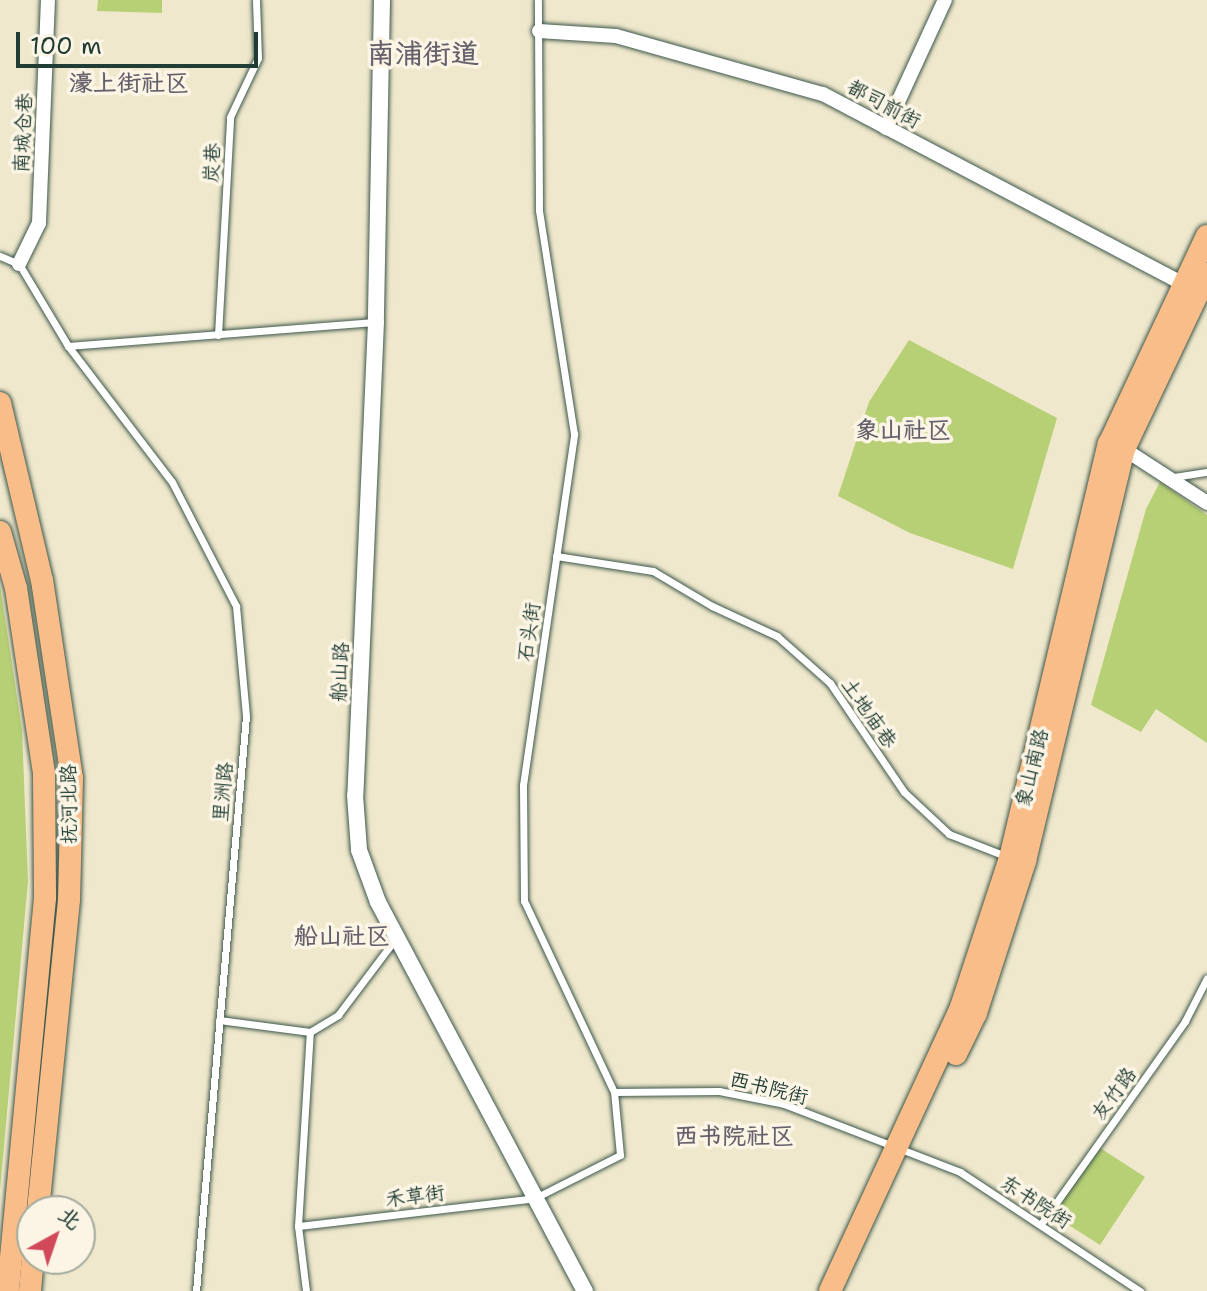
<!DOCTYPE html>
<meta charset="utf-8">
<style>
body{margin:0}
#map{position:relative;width:1207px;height:1291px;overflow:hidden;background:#efe8cc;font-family:"Shantell Sans","LXGW WenKai TC",sans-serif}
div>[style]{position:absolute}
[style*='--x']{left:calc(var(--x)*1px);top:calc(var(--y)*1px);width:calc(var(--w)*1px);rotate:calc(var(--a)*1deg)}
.green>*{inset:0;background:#b7d075}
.roads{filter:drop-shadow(0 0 2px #3e574b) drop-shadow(0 0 2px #3e574b)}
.service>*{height:7px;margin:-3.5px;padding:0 3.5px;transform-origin:3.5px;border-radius:3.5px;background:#fff}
.minor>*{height:14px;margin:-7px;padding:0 7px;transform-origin:7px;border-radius:7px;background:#fff}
.tertiary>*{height:16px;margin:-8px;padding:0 8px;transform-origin:8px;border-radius:8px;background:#fff}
.primary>*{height:22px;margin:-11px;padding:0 11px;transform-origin:11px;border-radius:11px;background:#f8bd89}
span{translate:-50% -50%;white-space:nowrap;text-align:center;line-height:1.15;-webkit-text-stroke:7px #fcf5e5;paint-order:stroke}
.street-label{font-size:20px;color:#1f3d34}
.quarter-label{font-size:24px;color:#64616c;font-weight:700}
.district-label{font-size:28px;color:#64616c;font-weight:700}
.north{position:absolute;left:16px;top:1195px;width:80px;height:80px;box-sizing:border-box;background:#fcf5e5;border:2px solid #a4ab9e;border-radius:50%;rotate:40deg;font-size:22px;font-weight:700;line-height:32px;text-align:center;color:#1f3d34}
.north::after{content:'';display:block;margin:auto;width:28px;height:36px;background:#d1495b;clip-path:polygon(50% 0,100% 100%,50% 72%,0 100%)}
.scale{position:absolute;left:16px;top:32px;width:242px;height:36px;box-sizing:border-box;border:4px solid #1f3d34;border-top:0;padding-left:10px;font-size:24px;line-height:28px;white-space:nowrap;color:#1f3d34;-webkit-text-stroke:6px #fcf5e5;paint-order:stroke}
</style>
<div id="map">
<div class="green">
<i style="clip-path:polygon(98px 0,162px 0,162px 13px,97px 11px)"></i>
<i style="clip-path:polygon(909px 340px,1057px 418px,1013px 569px,910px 533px,838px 496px,869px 402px)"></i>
<i style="clip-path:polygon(1160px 482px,1207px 515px,1207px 743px,1156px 709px,1141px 732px,1091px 705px,1146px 509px)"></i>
<i style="clip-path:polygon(0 585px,22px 730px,28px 881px,0 1190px)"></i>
<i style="clip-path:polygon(1097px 1146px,1145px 1177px,1100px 1245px,1053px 1215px)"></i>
</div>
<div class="roads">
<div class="service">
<i style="--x:0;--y:256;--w:21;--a:23"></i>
<i style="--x:19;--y:264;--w:96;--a:59.1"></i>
<i style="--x:68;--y:346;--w:171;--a:52.6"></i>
<i style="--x:172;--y:482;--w:140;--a:62.7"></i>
<i style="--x:236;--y:606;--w:110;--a:84.8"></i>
<i style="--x:246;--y:716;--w:577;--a:94.97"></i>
<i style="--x:218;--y:335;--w:218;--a:-86.8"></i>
<i style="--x:230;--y:117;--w:65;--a:-64.6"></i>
<i style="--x:258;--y:58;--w:58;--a:-92"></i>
<i style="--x:68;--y:346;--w:307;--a:-4.5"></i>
<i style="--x:1174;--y:477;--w:33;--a:-9"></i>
<i style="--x:556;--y:556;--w:98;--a:8.8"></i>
<i style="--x:653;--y:571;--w:69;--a:30.7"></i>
<i style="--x:712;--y:606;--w:72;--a:24.8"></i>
<i style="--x:777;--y:636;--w:71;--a:41.6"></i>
<i style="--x:830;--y:683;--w:132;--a:55.8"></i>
<i style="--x:904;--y:792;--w:62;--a:43"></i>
<i style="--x:949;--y:834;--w:63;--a:21.3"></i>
<i style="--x:219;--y:1020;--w:92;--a:7.5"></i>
<i style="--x:310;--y:1032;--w:33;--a:-31"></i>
<i style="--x:338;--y:1015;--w:96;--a:-53"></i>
<i style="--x:614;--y:1092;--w:105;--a:-0.5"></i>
<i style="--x:719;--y:1091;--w:66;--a:11.3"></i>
<i style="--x:784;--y:1104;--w:189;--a:21.1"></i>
<i style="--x:960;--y:1172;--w:216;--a:33.5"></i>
<i style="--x:1041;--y:1224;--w:249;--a:-54.6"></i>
<i style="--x:1185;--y:1021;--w:48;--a:-62.9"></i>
<i style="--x:298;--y:1226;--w:194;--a:-86.5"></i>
<i style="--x:306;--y:1291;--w:65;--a:-97"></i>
<i style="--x:298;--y:1226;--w:239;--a:-6.7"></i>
<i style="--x:535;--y:1198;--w:95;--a:-26.8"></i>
<i style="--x:620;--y:1155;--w:63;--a:-95.4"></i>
<i style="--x:614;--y:1092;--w:211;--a:-115.2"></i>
<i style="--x:524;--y:901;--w:116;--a:-90.5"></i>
<i style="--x:523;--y:785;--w:355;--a:-81.7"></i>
<i style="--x:574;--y:434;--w:227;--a:-98.9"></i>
<i style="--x:539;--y:210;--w:210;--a:-90.3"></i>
</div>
<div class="minor">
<i style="--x:539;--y:31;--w:77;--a:3.7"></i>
<i style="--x:616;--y:36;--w:215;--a:15.7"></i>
<i style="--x:823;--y:94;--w:409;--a:27.8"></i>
<i style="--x:886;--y:128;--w:141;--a:-65.3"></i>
<i style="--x:19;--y:264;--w:46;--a:-64"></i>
<i style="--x:39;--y:223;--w:223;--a:-87.7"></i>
<i style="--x:1124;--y:449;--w:99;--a:33"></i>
</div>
<div class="tertiary">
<i style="--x:382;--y:0;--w:322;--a:91.1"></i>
<i style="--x:376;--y:322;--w:473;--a:92.5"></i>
<i style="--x:355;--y:795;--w:55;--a:85.8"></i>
<i style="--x:359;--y:850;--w:55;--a:69.9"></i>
<i style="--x:378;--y:902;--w:441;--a:62"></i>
</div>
<div class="primary">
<i style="--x:0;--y:403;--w:182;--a:76.7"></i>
<i style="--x:42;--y:580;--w:200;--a:81.4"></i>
<i style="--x:72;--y:778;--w:122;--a:91.4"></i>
<i style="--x:69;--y:900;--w:313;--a:95.7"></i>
<i style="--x:0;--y:532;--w:58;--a:74.1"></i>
<i style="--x:16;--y:588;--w:188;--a:81.4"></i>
<i style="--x:44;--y:774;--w:124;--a:89.5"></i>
<i style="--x:45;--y:898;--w:395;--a:95.4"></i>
<i style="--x:956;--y:1054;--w:46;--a:-64"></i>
<i style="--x:976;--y:1013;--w:160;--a:-72.1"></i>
<i style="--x:1025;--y:861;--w:424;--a:-76.5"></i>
<i style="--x:1124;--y:449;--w:194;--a:-64.6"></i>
<i style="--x:30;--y:1291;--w:32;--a:-85"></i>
<i style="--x:830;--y:1291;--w:313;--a:-65.2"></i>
<i style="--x:961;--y:1007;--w:157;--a:-71.8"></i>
<i style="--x:1010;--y:858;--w:426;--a:-76.6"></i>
<i style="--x:1109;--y:444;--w:230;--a:-64.8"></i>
</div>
</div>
<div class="street-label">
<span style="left:884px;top:104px;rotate:28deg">都司前街</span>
<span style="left:23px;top:133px;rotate:-87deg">南城仓巷</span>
<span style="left:212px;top:163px;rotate:-87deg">炭巷</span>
<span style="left:529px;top:632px;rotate:-82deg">石头街</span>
<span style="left:340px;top:672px;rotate:-87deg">船山路</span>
<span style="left:869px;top:713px;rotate:55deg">土地庙巷</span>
<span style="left:1032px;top:768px;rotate:-76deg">象山南路</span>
<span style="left:223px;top:792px;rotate:-85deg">里洲路</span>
<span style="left:69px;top:804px;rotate:-91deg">抚河北路</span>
<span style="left:769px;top:1088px;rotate:14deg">西书院街</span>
<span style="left:1114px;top:1094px;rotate:-54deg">友竹路</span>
<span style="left:415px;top:1196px;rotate:-7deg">禾草街</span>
<span style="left:1036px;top:1202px;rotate:33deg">东书院街</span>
</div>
<div class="quarter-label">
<span style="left:129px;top:84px">濠上街社区</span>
<span style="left:903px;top:431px">象山社区</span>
<span style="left:342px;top:937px">船山社区</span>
<span style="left:734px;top:1137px">西书院社区</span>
</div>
<div class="district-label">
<span style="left:423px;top:53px">南浦街道</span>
</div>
<div class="north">北</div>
<div class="scale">100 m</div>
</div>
